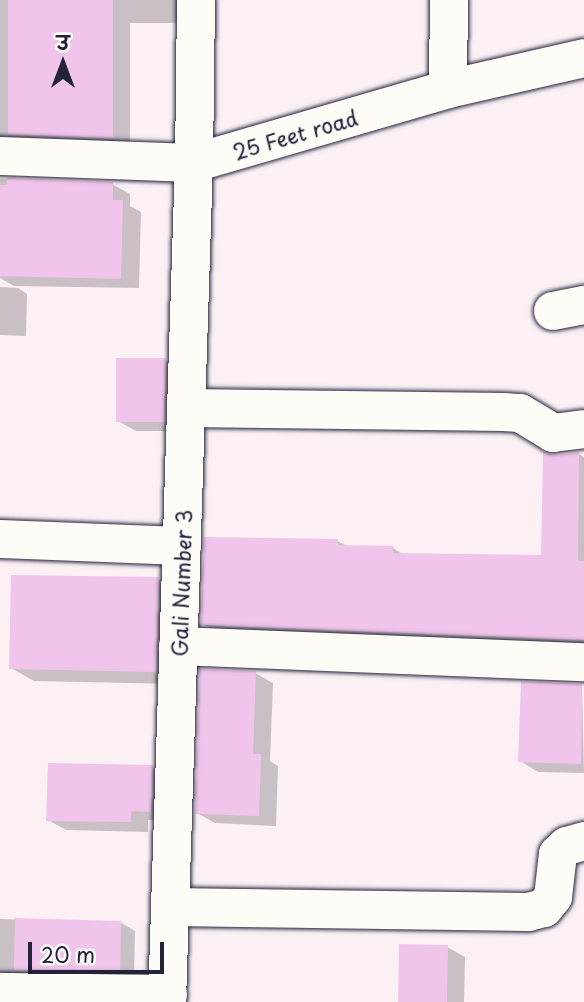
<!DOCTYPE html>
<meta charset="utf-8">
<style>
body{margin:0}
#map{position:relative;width:584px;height:1002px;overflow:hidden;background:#fbf1f5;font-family:"Playpen Sans","Playpen Sans Deva",sans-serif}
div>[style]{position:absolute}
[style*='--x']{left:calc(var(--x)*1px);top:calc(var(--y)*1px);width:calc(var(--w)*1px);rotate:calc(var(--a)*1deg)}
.shadow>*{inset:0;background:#0003}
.building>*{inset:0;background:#f1c5eb}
.roads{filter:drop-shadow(0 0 2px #22223b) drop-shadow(0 0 2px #22223b)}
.street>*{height:38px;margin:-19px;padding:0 19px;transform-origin:19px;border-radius:19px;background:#fdfcf7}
.secondary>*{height:38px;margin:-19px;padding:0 19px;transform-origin:19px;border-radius:19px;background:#fdfcf7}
span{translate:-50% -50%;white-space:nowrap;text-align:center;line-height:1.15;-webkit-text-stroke:5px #fdfcf7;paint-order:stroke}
.street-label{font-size:21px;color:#22223b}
.north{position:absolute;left:28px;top:28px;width:70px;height:70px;-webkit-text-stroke:5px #fdfcf7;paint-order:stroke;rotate:0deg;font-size:19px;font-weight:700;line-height:28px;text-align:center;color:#22223b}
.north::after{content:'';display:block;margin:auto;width:24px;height:32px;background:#22223b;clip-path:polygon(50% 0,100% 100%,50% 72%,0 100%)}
.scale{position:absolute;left:28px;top:942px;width:136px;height:32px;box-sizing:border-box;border:4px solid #22223b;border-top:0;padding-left:9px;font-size:21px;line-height:24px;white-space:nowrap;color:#22223b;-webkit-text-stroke:5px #fdfcf7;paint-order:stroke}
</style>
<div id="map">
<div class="shadow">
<i style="clip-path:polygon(0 0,194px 0,192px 23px,130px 23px,130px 147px,0 157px)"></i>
<i style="clip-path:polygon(0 179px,112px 184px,130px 194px,130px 206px,141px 212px,139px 288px,14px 286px,0 278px)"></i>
<i style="clip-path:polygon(0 287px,18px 288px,27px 294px,26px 336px,0 335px)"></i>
<i style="clip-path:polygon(165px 360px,183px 370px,181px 431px,136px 431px,118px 421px)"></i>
<i style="clip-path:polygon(579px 454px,584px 457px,584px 649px,221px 634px,203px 624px,337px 541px,349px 547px,393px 548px,404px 555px,543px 557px,556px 456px)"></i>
<i style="clip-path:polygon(158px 579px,181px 592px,178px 684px,34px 681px,11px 668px)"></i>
<i style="clip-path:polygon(255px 673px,273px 683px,270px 761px,278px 766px,276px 826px,215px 823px,197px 813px)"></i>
<i style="clip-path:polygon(582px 686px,584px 773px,538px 772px,520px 761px)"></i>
<i style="clip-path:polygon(152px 767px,170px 777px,169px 821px,148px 820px,148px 832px,66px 830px,48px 820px)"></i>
<i style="clip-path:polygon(0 919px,120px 922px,135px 931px,134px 979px,0 985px)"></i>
<i style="clip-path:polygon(447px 947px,465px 957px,464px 1002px,400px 1002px)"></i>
</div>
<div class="building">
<i style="clip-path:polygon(8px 0,113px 0,113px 138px,8px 134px)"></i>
<i style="clip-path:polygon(7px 178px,113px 182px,113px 200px,123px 200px,121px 279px,0 276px,0 185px,7px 185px)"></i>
<i style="clip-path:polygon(116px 358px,166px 358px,164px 422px,116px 422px)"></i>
<i style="clip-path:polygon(543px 452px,556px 455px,579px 452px,578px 561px,584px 561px,584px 640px,201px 625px,204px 537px,338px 539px,338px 545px,394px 546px,393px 553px,541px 555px)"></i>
<i style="clip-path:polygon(11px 575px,159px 577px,156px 672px,9px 669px)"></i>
<i style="clip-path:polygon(200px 669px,256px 671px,253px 754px,261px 754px,259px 816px,195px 814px)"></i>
<i style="clip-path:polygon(521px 681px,582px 684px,581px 764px,518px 762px)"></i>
<i style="clip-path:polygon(48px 763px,153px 765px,151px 812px,131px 811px,131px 822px,46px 821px)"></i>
<i style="clip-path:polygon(15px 918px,121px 921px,120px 972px,14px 970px)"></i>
<i style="clip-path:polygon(399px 944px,448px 945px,447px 1002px,398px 1002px)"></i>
</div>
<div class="roads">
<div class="street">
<i style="--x:448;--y:89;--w:89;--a:-89.4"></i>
<i style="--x:553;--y:311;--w:32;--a:-11"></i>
<i style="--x:186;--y:408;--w:318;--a:0.7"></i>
<i style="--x:504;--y:412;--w:16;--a:4"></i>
<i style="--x:520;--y:413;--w:39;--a:31"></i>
<i style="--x:553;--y:433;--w:31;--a:-7"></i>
<i style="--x:0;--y:539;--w:182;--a:2.2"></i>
<i style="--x:178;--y:646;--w:406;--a:2.3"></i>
<i style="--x:170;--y:907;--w:358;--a:0.8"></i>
<i style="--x:528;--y:912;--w:16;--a:-14"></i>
<i style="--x:544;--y:908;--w:14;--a:-51"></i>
<i style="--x:553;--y:897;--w:43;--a:-83.4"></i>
<i style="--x:558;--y:854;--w:12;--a:-42"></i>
<i style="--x:567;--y:846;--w:18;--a:-16"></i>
<i style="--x:0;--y:992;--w:168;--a:0.7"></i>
<i style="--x:167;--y:1002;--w:839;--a:-88.16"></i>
<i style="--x:194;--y:163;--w:265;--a:-16.2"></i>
<i style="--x:448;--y:89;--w:139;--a:-12.8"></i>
</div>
<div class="secondary">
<i style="--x:0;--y:156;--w:194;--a:2.1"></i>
<i style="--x:194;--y:163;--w:163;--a:-89.3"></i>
</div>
</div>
<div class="street-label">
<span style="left:295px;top:134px;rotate:-16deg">25 Feet road</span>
<span style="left:181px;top:583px;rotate:-88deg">Gali Number 3</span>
</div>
<div class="north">उ</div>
<div class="scale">20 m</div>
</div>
